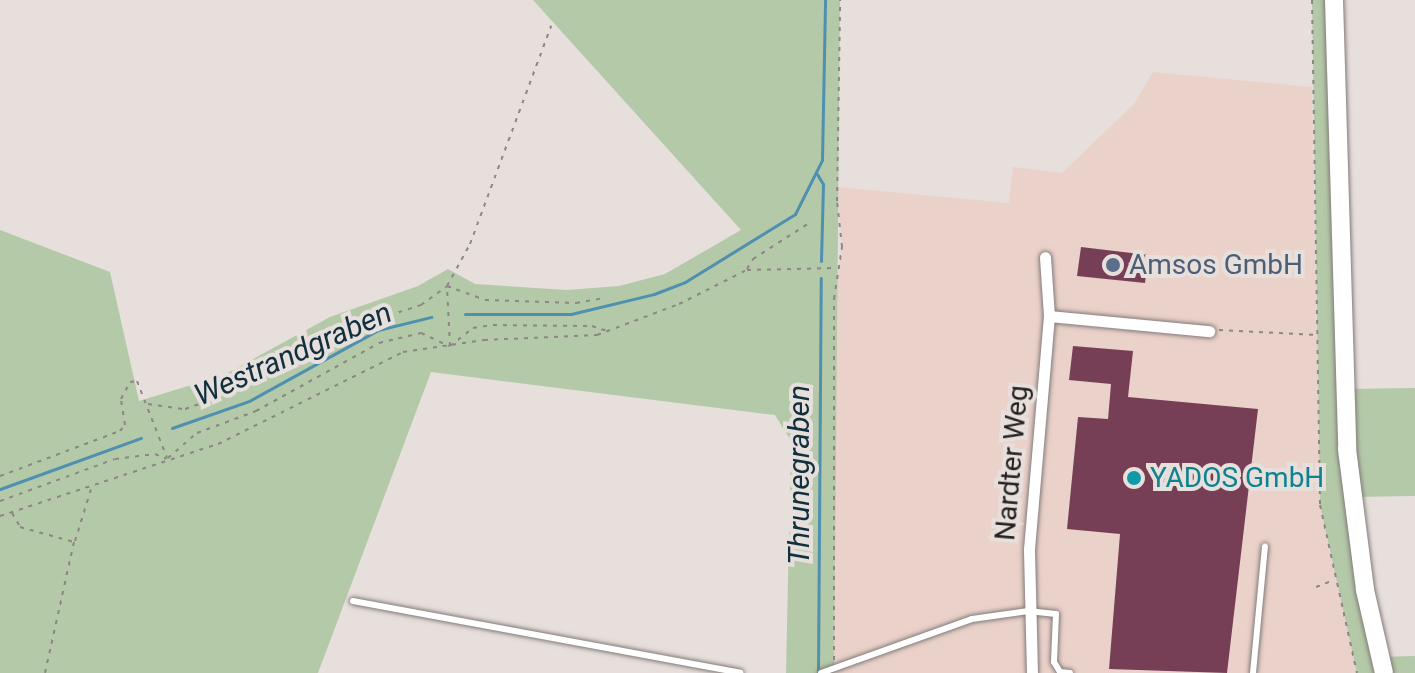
<!DOCTYPE html>
<style>
body{margin:0}
#map{position:relative;width:1415px;height:673px;overflow:hidden;background:#e7dfdc;font-family:Roboto,sans-serif}
div>[style]{position:absolute}
[style*='--x']{left:calc(var(--x)*1px);top:calc(var(--y)*1px);width:calc(var(--w)*1px);rotate:calc(var(--a)*1deg)}
.industrial>*{inset:0;background:#ead1ca}
.green>*{inset:0;background:#b4c9a8}
.stream>*{height:3px;margin:-1.5px;padding:0 1.5px;transform-origin:1.5px;border-radius:1.5px;background:#4f90b0}
.building>*{inset:0;background:#773f55}
.path>*{height:2px;margin-top:-1px;transform-origin:0;background:repeating-linear-gradient(90deg,#8c8684 0 4px,transparent 0 10px)}
.roads{filter:drop-shadow(0 0 2px #827c79) drop-shadow(0 0 2px #827c79)}
.lane>*{height:6px;margin:-3px;padding:0 3px;transform-origin:3px;border-radius:3px;background:#fff}
.street>*{height:11px;margin:-5.5px;padding:0 5.5px;transform-origin:5.5px;border-radius:5.5px;background:#fff}
.primary>*{height:18px;margin:-9px;padding:0 9px;transform-origin:9px;border-radius:9px;background:#fff}
.dots>*{width:22px;height:22px;translate:-50% -50%;box-sizing:border-box;border:4px solid #e7dfdc;border-radius:50%}
span{translate:-50% -50%;white-space:nowrap;text-align:center;line-height:1.15;-webkit-text-stroke:8px #e7dfdc;paint-order:stroke}
.service-label{font-size:28px;color:#4e5e75}
.left{translate:0 -50%;text-align:left}
.street-label{font-size:28px;color:#242120}
.culture-label{font-size:28px;color:#0d838f}
.water-label{font-size:30px;color:#11303e;font-style:italic}
</style>
<div id="map">
<div class="industrial">
<i style="clip-path:polygon(1153px 72px,1312px 87px,1320px 505px,1357px 673px,834px 673px,834px 299px,842px 247px,837px 187px,1009px 203px,1013px 167px,1062px 173px,1134px 104px)"></i>
</div>
<div class="green">
<i style="clip-path:polygon(533px 0,840px 0,834px 673px,786px 673px,791px 441px,775px 415px,431px 372px,318px 673px,0 673px,0 230px,110px 272px,139px 401px,224px 375px,330px 317px,418px 286px,448px 269px,475px 284px,567px 290px,619px 286px,665px 274px,741px 230px)"></i>
<i style="clip-path:polygon(1312px 0,1334px 0,1345px 389px,1415px 388px,1415px 496px,1352px 497px,1380px 657px,1415px 656px,1415px 673px,1357px 673px,1320px 505px)"></i>
</div>
<div class="stream">
<i style="--x:817;--y:174;--w:12;--a:59"></i>
<i style="--x:823;--y:184;--w:77;--a:91.5"></i>
<i style="--x:465;--y:314;--w:106;--a:0"></i>
<i style="--x:571;--y:314;--w:85;--a:-13.5"></i>
<i style="--x:654;--y:294;--w:33;--a:-21"></i>
<i style="--x:685;--y:282;--w:129;--a:-31.7"></i>
<i style="--x:795;--y:214;--w:60;--a:-63.4"></i>
<i style="--x:822;--y:160;--w:160;--a:-88.9"></i>
<i style="--x:172;--y:428;--w:82;--a:-19.3"></i>
<i style="--x:249;--y:401;--w:147;--a:-28.8"></i>
<i style="--x:378;--y:330;--w:55;--a:-13.8"></i>
<i style="--x:0;--y:489;--w:150;--a:-19.9"></i>
<i style="--x:818;--y:673;--w:395;--a:-89.6"></i>
</div>
<div class="building">
<i style="clip-path:polygon(1081px 247px,1148px 255px,1145px 283px,1077px 276px)"></i>
<i style="clip-path:polygon(1073px 346px,1133px 351px,1128px 397px,1258px 409px,1227px 673px,1109px 669px,1120px 534px,1067px 529px,1078px 417px,1108px 419px,1111px 384px,1069px 380px)"></i>
</div>
<div class="path">
<i style="--x:1312;--y:0;--w:505;--a:89.09"></i>
<i style="--x:1320;--y:505;--w:172;--a:77.6"></i>
<i style="--x:747;--y:269;--w:12;--a:-59"></i>
<i style="--x:753;--y:259;--w:67;--a:-32.7"></i>
<i style="--x:1219;--y:330;--w:98;--a:2.9"></i>
<i style="--x:450;--y:346;--w:60;--a:-92.9"></i>
<i style="--x:447;--y:286;--w:48;--a:-61.3"></i>
<i style="--x:470;--y:244;--w:233;--a:-69.6"></i>
<i style="--x:450;--y:346;--w:29;--a:-38"></i>
<i style="--x:473;--y:328;--w:20;--a:-9"></i>
<i style="--x:493;--y:325;--w:99;--a:0.6"></i>
<i style="--x:592;--y:326;--w:16;--a:18"></i>
<i style="--x:148;--y:404;--w:37;--a:8"></i>
<i style="--x:185;--y:409;--w:65;--a:-19"></i>
<i style="--x:246;--y:388;--w:121;--a:-29.7"></i>
<i style="--x:351;--y:328;--w:74;--a:-18.2"></i>
<i style="--x:421;--y:305;--w:32;--a:-36"></i>
<i style="--x:447;--y:286;--w:40;--a:20.2"></i>
<i style="--x:485;--y:300;--w:91;--a:1.9"></i>
<i style="--x:576;--y:303;--w:28;--a:-10"></i>
<i style="--x:168;--y:458;--w:38;--a:-41"></i>
<i style="--x:197;--y:433;--w:63;--a:-20.4"></i>
<i style="--x:256;--y:411;--w:141;--a:-28.9"></i>
<i style="--x:379;--y:343;--w:43;--a:-13.4"></i>
<i style="--x:421;--y:333;--w:31;--a:25"></i>
<i style="--x:0;--y:476;--w:128;--a:-20.6"></i>
<i style="--x:120;--y:431;--w:8;--a:-50"></i>
<i style="--x:125;--y:425;--w:26;--a:-99"></i>
<i style="--x:121;--y:399;--w:19;--a:-62"></i>
<i style="--x:130;--y:382;--w:7;--a:-8"></i>
<i style="--x:137;--y:381;--w:83;--a:68.7"></i>
<i style="--x:0;--y:501;--w:122;--a:-20.1"></i>
<i style="--x:115;--y:459;--w:40;--a:-7.1"></i>
<i style="--x:155;--y:454;--w:12;--a:24"></i>
<i style="--x:12;--y:513;--w:16;--a:60"></i>
<i style="--x:20;--y:527;--w:56;--a:15.5"></i>
<i style="--x:74;--y:542;--w:134;--a:102.5"></i>
<i style="--x:0;--y:516;--w:230;--a:-18.3"></i>
<i style="--x:218;--y:444;--w:207;--a:-26.4"></i>
<i style="--x:403;--y:352;--w:82;--a:-8.4"></i>
<i style="--x:484;--y:340;--w:113;--a:-2.5"></i>
<i style="--x:597;--y:335;--w:88;--a:-20.7"></i>
<i style="--x:679;--y:304;--w:76;--a:-26.6"></i>
<i style="--x:747;--y:270;--w:89;--a:-1.3"></i>
<i style="--x:75;--y:541;--w:58;--a:-72.8"></i>
<i style="--x:1316;--y:587;--w:19;--a:-21"></i>
<i style="--x:834;--y:660;--w:361;--a:-90"></i>
<i style="--x:834;--y:299;--w:53;--a:-81.3"></i>
<i style="--x:842;--y:247;--w:46;--a:-96.2"></i>
<i style="--x:837;--y:201;--w:201;--a:-89.1"></i>
</div>
<div class="roads">
<div class="lane">
<i style="--x:353;--y:601;--w:394;--a:10.5"></i>
<i style="--x:821;--y:673;--w:160;--a:-19.7"></i>
<i style="--x:972;--y:619;--w:57;--a:-8.1"></i>
<i style="--x:1028;--y:611;--w:28;--a:6"></i>
<i style="--x:1056;--y:614;--w:48;--a:92.4"></i>
<i style="--x:1054;--y:662;--w:12;--a:59"></i>
<i style="--x:1060;--y:672;--w:10;--a:6"></i>
<i style="--x:1253;--y:673;--w:127;--a:-84.6"></i>
</div>
<div class="street">
<i style="--x:1049;--y:316;--w:161;--a:5.4"></i>
<i style="--x:1032;--y:673;--w:124;--a:-91.4"></i>
<i style="--x:1029;--y:549;--w:234;--a:-85.1"></i>
<i style="--x:1049;--y:316;--w:59;--a:-93.9"></i>
</div>
<div class="primary">
<i style="--x:1334;--y:0;--w:449;--a:88.3"></i>
<i style="--x:1347;--y:449;--w:142;--a:82.7"></i>
<i style="--x:1365;--y:590;--w:85;--a:77.1"></i>
</div>
</div>
<div class="dots">
<i style="left:1113px;top:265px;background:#5c6f8a"></i>
<i style="left:1134px;top:478px;background:#0f9aa8"></i>
</div>
<div class="service-label">
<span class="left" style="left:1129px;top:265px">Amsos GmbH</span>
</div>
<div class="street-label">
<span style="left:1012px;top:463px;rotate:-85deg">Nardter Weg</span>
</div>
<div class="culture-label">
<span class="left" style="left:1150px;top:478px">YADOS GmbH</span>
</div>
<div class="water-label">
<span style="left:293px;top:354px;rotate:-24deg">Westrandgraben</span>
<span style="left:799px;top:475px;rotate:-90deg">Thrunegraben</span>
</div>
</div>
